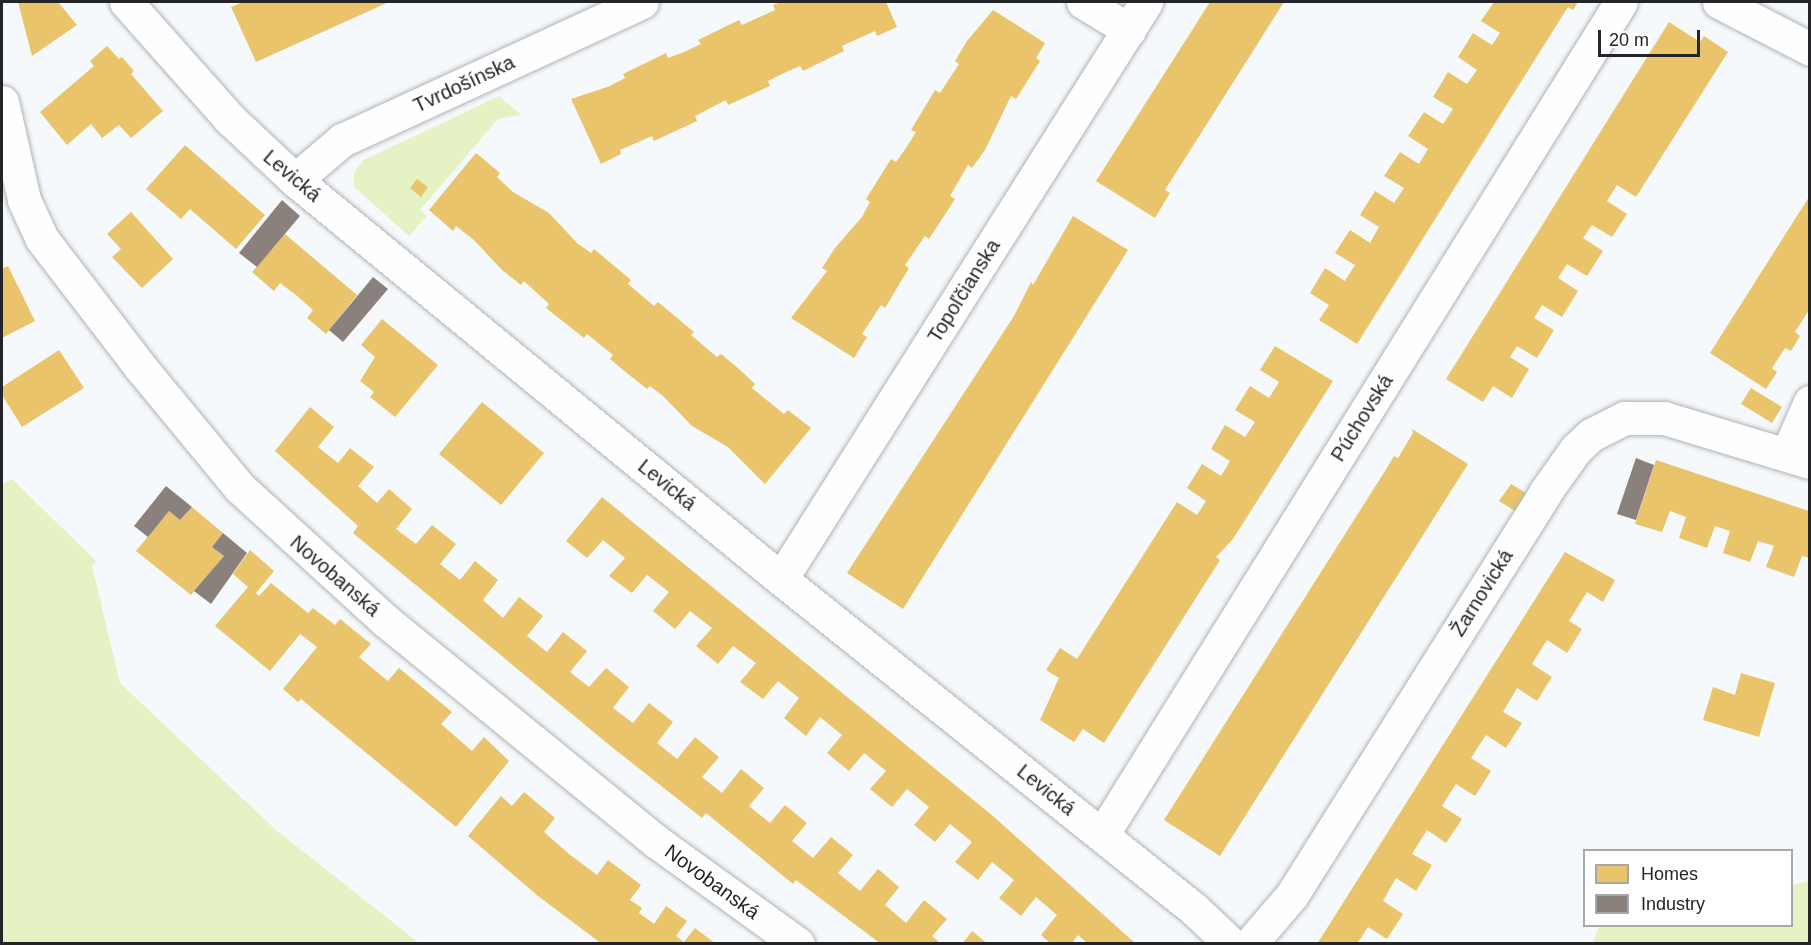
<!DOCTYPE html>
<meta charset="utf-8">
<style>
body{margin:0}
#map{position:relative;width:1811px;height:945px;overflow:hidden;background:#f6f9fc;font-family:Arial,sans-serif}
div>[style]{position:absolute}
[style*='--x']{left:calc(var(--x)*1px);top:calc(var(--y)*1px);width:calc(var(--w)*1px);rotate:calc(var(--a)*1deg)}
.green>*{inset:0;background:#e5f2c4}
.homes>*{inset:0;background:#e9c46a}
.industry>*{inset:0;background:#8a817c}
.roads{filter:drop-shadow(0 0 2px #b0b3b6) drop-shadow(0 0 2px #b0b3b6)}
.minor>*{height:33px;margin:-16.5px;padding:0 16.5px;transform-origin:16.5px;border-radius:16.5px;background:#fefeff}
span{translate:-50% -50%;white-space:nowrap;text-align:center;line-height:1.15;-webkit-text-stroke:6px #fff;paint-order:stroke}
.street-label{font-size:20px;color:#232528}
.frame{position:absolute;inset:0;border:3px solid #232528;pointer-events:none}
.legend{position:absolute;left:1583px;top:849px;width:210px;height:78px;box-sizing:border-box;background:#fff;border:2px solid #a7a8a9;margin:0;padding:8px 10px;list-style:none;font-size:18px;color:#232528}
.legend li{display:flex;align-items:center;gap:12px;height:30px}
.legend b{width:30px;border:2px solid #a7a8a9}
.scale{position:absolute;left:1598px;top:30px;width:102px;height:27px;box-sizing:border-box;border:3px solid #232528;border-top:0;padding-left:8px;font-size:18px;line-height:21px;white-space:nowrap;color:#232528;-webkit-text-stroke:4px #fff;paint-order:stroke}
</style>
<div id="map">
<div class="green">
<i style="clip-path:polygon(499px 96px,521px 115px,498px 119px,420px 210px,427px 216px,409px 236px,354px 187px,354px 172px,364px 160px)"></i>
<i style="clip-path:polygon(12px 479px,96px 561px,92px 566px,120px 683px,276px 830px,419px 943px,2px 943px,2px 485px)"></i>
<i style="clip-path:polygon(1809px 881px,1809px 943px,1593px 943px,1599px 926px,1792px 926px,1792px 885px)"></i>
</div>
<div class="homes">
<i style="clip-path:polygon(18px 2px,58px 2px,77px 25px,32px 56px)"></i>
<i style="clip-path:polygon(243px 2px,389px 2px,256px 62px,231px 7px)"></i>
<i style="clip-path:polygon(781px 2px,886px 2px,897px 27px,877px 36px,875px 31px,842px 46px,844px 51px,803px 71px,800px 66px,784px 73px,768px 81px,770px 86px,728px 105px,726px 100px,695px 116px,697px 121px,654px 141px,652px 136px,620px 150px,621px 154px,601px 164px,571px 99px,610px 86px,625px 78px,623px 74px,666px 53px,668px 58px,684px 52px,701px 44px,698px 40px,739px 20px,742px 25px,775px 10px,773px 5px)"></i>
<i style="clip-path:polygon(1210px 2px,1284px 2px,1165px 190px,1170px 193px,1155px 218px,1096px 181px)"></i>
<i style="clip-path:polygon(1494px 2px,1578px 2px,1573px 10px,1568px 7px,1529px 69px,1357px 344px,1319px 320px,1329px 305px,1310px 293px,1325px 268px,1345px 281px,1355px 265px,1335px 253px,1350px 230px,1370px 243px,1379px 227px,1360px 215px,1375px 191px,1394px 203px,1404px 188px,1384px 176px,1400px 152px,1419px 164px,1428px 149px,1408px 136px,1424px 112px,1443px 124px,1453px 109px,1433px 97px,1448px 72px,1467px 84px,1477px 70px,1458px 57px,1473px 33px,1492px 45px,1500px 33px,1481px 21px)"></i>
<i style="clip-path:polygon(993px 10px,1045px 43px,1036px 58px,1040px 61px,1016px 99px,1011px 96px,985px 150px,972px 168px,968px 165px,950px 196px,955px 199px,929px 239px,925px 236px,905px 265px,909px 268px,885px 308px,881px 305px,862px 334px,867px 337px,854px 358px,791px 318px,827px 271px,822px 268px,835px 248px,862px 217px,870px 202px,866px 199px,891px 159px,896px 162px,906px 148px,916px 132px,911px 130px,935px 90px,940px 93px,959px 64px,955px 61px,967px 41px)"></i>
<i style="clip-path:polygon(1669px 22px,1700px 42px,1704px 36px,1728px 52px,1636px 197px,1617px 185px,1607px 201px,1627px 214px,1612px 237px,1592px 225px,1583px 238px,1603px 251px,1587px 276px,1567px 264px,1558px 278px,1578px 291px,1562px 317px,1542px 305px,1534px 318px,1554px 330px,1537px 358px,1517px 346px,1510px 357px,1529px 369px,1512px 398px,1493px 386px,1483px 402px,1446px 379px)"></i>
<i style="clip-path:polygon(107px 46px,119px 59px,122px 57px,134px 71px,131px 74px,163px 111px,131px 138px,119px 125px,102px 138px,91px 124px,67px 145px,40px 112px,94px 66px,90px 61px)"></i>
<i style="clip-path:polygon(185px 145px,265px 215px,236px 249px,190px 209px,181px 219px,146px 189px)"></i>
<i style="clip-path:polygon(476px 153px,500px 173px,497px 177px,513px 192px,549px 213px,577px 243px,591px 253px,594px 249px,631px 280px,628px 284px,654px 306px,658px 302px,694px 332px,691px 335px,717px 357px,721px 354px,739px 369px,755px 384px,752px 388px,784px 414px,788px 410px,811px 428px,765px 484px,728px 447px,692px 426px,663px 396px,650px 386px,647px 389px,628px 374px,610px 359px,613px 355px,587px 334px,584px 338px,546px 308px,549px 304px,524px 281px,521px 285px,502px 270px,474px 240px,456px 226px,453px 231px,429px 210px)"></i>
<i style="clip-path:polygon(417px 179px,428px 187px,421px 197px,410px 188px)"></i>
<i style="clip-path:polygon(1809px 197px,1809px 310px,1795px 332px,1800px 336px,1791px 351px,1785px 348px,1772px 368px,1777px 372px,1766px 389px,1710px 353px)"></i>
<i style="clip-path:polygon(131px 212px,173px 259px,142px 288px,112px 257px,121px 249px,107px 234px)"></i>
<i style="clip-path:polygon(1073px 216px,1128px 250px,903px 609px,847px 573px,1014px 316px,1031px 282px,1033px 285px)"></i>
<i style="clip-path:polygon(285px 234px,357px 295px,326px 334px,307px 318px,313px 310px,296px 295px,280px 283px,274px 291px,252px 272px)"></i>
<i style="clip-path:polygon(8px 266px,35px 321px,2px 338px,2px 269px)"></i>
<i style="clip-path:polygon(382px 319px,438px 365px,395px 417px,370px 397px,374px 392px,360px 381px,375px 357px,361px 345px)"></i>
<i style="clip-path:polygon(1275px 346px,1333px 381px,1233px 539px,1216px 557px,1220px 560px,1104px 743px,1083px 729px,1074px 742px,1040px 720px,1059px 678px,1046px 670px,1060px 648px,1077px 659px,1177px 502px,1197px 515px,1206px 501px,1187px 488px,1202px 464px,1221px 476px,1230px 461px,1211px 449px,1225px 425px,1245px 437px,1255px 422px,1235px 410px,1250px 386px,1269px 398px,1279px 382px,1260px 370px)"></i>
<i style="clip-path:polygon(59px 350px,84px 388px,22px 427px,2px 395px,2px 387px)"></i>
<i style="clip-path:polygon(1751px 388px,1782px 407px,1772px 423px,1741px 404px)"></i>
<i style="clip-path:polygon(482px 402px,544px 453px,501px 505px,439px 454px)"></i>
<i style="clip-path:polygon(310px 407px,334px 427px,318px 447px,338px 463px,350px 448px,374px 467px,358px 486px,377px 503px,389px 489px,412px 509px,396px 529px,416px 544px,432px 525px,456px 544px,440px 564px,460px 580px,475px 561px,498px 580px,483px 600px,503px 618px,519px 597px,543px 616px,527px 636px,547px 652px,563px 632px,587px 651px,570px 672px,589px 687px,606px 668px,629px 687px,613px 708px,633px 723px,649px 703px,673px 722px,657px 743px,677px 759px,695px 737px,719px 757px,702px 777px,722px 793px,741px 769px,764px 788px,749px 806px,770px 823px,785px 805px,807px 823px,792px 841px,813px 858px,831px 837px,853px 855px,838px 873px,860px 891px,878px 869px,899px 887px,885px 905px,906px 923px,924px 900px,947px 919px,932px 936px,941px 944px,881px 944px,796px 880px,793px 884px,706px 813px,702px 818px,613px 748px,353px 533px,358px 526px,275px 451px)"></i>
<i style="clip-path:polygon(1412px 429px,1468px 464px,1220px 856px,1164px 820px,1385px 471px,1394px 456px,1398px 458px,1413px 433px)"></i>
<i style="clip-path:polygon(1656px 460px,1809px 511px,1809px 558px,1802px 556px,1794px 577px,1766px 567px,1774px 546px,1758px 541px,1750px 562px,1723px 553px,1730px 531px,1715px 526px,1707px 548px,1679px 538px,1686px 517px,1670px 511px,1662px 532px,1635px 524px)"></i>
<i style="clip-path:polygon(1511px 484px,1526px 493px,1515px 511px,1499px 501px)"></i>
<i style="clip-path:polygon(602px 497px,993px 816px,1136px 944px,1088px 944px,1078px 935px,1071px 944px,1051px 944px,1041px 935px,1057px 915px,1036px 897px,1021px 916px,999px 898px,1014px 880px,992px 862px,978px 880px,955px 862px,972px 842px,950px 824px,935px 842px,914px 825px,929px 807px,907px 789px,892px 807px,870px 789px,886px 771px,864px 753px,849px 771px,827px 753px,842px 735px,820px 717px,806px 736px,784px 718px,799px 698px,778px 681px,763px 699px,740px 682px,756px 663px,733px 646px,718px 664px,696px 646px,712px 628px,690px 611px,675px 629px,653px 611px,669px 592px,647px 575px,632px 593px,609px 576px,625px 558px,603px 540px,587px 558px,566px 541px)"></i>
<i style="clip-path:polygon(192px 507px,223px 533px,212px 547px,224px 556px,191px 595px,136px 551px,169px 511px,180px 520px)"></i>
<i style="clip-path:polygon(250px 550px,274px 571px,256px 593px,259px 596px,271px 583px,308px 613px,313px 608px,335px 625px,340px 619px,371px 644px,359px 657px,372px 668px,388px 681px,399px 668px,452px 712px,441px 724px,472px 751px,484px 737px,509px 761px,456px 827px,301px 699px,298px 702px,283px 689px,317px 647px,300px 634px,270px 671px,215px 626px,248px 587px,233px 574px)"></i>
<i style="clip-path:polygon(1565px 552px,1615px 580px,1603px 602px,1587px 592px,1569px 621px,1582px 629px,1567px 653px,1547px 640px,1532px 664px,1552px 677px,1537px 701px,1517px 688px,1503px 712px,1522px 723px,1506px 748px,1486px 735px,1471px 758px,1491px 771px,1475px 796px,1456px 784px,1442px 806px,1462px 819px,1446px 843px,1427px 830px,1412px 854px,1432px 865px,1416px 891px,1396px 878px,1383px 901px,1403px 914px,1387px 939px,1368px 927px,1357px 944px,1317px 944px)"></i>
<i style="clip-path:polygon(1741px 673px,1775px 683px,1759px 737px,1703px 720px,1713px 687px,1735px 695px)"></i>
<i style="clip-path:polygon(524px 792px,555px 818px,544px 832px,569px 854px,597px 875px,608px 860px,641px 885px,630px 900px,642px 908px,639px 913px,654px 924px,666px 906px,687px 921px,676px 936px,684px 942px,695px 928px,716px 944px,602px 944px,538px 896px,468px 836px,501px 796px,512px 806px)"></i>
<i style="clip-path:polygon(972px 931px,988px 944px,962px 944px)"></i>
</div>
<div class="industry">
<i style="clip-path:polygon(282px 200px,300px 216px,257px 267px,239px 253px)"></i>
<i style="clip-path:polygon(373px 277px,388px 289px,343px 342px,329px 330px)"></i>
<i style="clip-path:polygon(1636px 458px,1654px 465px,1636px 520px,1617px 514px)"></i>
<i style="clip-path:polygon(166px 486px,192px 507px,180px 520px,169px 511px,148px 537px,134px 526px)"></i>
<i style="clip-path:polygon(223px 533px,247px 553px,211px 604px,194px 591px,224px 556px,212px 547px)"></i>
</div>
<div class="roads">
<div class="minor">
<i style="--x:126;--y:2;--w:157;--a:48.4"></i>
<i style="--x:230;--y:119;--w:89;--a:43.2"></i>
<i style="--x:295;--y:180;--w:629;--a:39.39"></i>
<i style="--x:781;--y:579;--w:529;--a:38.63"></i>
<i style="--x:1194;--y:909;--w:51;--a:43.4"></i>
<i style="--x:1083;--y:2;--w:54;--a:31.3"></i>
<i style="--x:1719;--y:2;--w:102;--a:27.3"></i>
<i style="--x:2;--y:102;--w:100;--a:77.3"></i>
<i style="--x:24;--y:200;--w:43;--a:65.2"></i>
<i style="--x:42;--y:239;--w:163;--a:52.5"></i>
<i style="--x:141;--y:368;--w:154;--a:50.5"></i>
<i style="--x:239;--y:487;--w:200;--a:42.4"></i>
<i style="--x:387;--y:622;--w:348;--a:39.2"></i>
<i style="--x:657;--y:842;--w:174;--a:35.9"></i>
<i style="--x:295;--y:180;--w:62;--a:-40.4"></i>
<i style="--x:342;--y:140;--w:330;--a:-24.7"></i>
<i style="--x:1787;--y:454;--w:57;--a:-66.1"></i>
<i style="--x:781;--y:579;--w:683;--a:-57.68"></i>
<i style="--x:1102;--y:835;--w:981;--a:-58.08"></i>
<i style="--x:1250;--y:944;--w:65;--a:-49.4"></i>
<i style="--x:1292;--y:895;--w:477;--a:-57.8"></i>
<i style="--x:1546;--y:491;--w:52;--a:-54.5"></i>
<i style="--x:1576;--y:449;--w:21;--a:-43"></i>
<i style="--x:1591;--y:435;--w:38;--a:-27"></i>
<i style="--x:1625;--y:418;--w:39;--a:0"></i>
<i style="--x:1664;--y:418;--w:152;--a:16.8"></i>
</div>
</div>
<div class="street-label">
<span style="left:464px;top:84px;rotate:-25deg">Tvrdošínska</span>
<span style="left:292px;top:176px;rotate:40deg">Levická</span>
<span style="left:964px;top:291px;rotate:-58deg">Topoľčianska</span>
<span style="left:1362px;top:418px;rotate:-58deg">Púchovská</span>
<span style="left:667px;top:485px;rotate:39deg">Levická</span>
<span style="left:335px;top:576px;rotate:41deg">Novobanská</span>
<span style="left:1482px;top:593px;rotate:-58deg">Žarnovická</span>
<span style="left:1046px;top:790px;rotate:39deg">Levická</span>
<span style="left:712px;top:882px;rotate:36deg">Novobanská</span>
</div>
<div class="frame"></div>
<ul class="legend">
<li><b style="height:16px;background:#e9c46a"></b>Homes</li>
<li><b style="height:16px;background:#8a817c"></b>Industry</li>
</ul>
<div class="scale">20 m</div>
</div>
